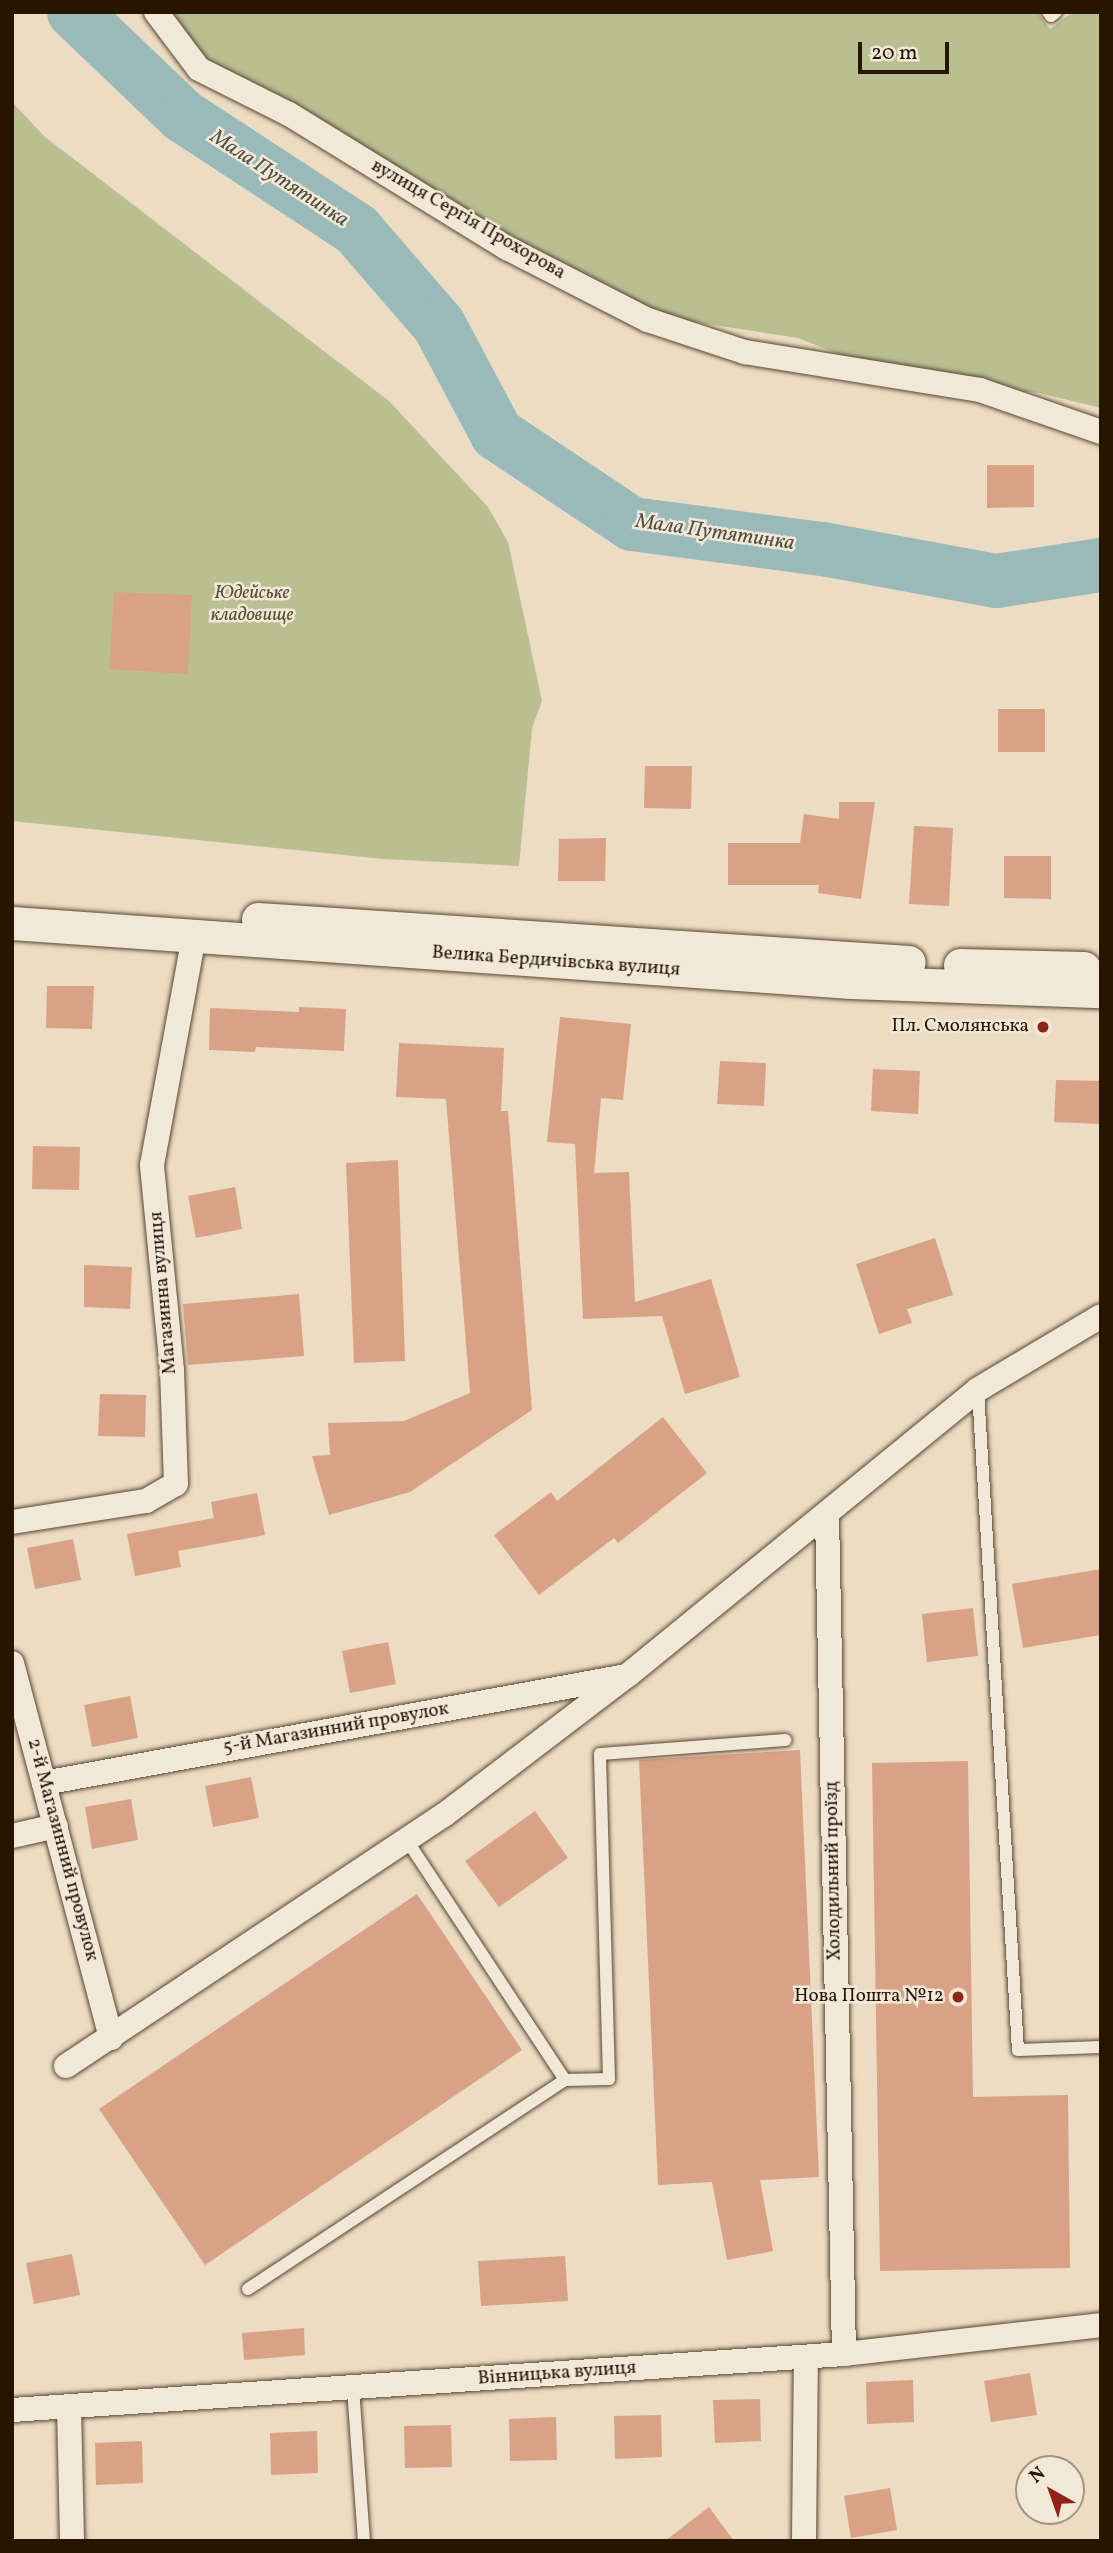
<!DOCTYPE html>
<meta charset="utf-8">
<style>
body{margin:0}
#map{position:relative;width:1113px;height:2553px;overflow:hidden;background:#ebdcc3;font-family:Vollkorn,serif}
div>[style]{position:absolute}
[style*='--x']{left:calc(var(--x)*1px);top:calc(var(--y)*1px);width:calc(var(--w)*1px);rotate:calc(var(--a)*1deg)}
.green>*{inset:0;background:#babf92}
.river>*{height:54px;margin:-27px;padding:0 27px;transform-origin:27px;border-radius:27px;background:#99bab9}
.building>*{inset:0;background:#d9a287}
.roads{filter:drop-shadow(0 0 2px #594731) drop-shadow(0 0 2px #594731)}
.lane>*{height:12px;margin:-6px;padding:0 6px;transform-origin:6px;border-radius:6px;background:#f2e8d8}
.street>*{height:24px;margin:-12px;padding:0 12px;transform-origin:12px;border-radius:12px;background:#f2e8d8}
.secondary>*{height:33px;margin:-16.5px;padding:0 16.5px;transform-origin:16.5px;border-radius:16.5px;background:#f2e8d8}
.dots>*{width:19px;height:19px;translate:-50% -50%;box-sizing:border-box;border:4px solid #f2e8d8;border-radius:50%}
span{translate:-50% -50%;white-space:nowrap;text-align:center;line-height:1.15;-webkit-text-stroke:5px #f2e8d8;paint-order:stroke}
.street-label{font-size:19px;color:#281500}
.park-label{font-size:19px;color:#5b5033;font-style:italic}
.poi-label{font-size:19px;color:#281500}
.right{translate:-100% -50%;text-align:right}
.water-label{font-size:21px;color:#504f41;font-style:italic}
.frame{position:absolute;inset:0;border:14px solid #281500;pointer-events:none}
.north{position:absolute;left:1015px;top:2455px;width:70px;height:70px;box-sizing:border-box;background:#f2e8d8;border:2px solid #a19482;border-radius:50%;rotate:320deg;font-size:19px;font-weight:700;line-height:28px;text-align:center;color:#281500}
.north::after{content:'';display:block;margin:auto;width:24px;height:32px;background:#8f2418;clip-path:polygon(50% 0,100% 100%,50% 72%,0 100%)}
.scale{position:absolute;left:858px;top:42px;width:91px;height:32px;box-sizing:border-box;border:4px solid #281500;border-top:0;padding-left:9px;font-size:21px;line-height:24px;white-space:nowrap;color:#281500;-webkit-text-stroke:5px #f2e8d8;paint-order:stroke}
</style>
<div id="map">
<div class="green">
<i style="clip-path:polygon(157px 12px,1037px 12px,1050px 29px,1073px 12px,1101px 12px,1101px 408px,1039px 393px,902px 379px,798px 338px,656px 316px,189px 62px)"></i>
<i style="clip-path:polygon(12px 102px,45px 137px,389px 401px,488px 507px,508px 542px,542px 701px,532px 728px,519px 866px,383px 859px,12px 821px)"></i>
</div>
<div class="river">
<i style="--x:74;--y:12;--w:151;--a:43.7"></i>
<i style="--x:183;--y:116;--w:207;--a:33.2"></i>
<i style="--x:356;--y:229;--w:127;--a:49.2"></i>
<i style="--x:439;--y:325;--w:123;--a:62"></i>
<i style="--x:497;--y:434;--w:162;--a:33.7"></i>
<i style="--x:632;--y:524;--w:193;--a:7.5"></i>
<i style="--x:823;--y:549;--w:176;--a:10.5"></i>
<i style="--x:996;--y:581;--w:106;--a:-8.7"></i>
</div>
<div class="building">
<i style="clip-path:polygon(987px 465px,1034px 465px,1034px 507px,987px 508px)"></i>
<i style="clip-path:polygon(114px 592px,192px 595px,188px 674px,109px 669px)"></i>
<i style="clip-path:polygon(998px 709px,1045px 709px,1045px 752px,998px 752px)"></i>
<i style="clip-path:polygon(645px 766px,692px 766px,691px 809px,644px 808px)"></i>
<i style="clip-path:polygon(839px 802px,875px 802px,861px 899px,818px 893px,819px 885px,728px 885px,728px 843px,800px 843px,804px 814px,839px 819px)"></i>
<i style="clip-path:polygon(914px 826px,953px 828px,949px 906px,909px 904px)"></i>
<i style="clip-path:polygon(606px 838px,605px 881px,558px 881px,559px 839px)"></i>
<i style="clip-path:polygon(1004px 856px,1051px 856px,1051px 899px,1004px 898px)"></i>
<i style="clip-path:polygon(47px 986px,94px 986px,92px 1029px,46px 1028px)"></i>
<i style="clip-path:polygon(299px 1007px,346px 1009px,344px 1051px,256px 1047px,255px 1052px,209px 1050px,210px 1008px,299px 1012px)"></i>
<i style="clip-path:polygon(560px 1017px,631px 1024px,623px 1100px,601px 1098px,594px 1173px,629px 1172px,635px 1302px,711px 1279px,740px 1377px,685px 1394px,662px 1316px,583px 1319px,575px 1144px,547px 1142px)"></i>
<i style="clip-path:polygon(399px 1043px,504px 1048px,501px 1111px,508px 1111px,532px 1410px,410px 1492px,329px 1515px,312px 1456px,330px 1455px,328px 1423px,404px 1421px,470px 1393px,446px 1099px,396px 1097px)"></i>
<i style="clip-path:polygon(720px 1061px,766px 1063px,764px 1106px,717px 1104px)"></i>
<i style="clip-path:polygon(873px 1069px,920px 1071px,918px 1114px,871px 1111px)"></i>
<i style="clip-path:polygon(1056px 1080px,1101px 1081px,1101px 1124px,1054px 1122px)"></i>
<i style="clip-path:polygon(33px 1146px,80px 1147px,79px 1190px,32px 1189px)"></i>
<i style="clip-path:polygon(398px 1160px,405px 1361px,354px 1363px,346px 1163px)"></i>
<i style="clip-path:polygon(235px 1187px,242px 1229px,196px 1238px,188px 1196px)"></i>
<i style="clip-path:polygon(935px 1238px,953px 1295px,907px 1309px,912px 1323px,879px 1334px,856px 1264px)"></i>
<i style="clip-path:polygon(84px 1265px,132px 1267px,130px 1309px,84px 1307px)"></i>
<i style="clip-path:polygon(299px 1294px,304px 1356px,188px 1365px,183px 1304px)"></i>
<i style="clip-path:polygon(100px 1394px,146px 1395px,145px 1437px,98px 1436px)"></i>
<i style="clip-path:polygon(663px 1417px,707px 1473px,618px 1543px,614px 1538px,539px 1595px,494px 1535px,551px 1492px,557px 1501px)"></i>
<i style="clip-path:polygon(257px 1493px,265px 1535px,178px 1551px,181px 1567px,135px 1576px,127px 1534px,214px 1518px,211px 1502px)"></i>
<i style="clip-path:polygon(73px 1539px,81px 1580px,35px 1589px,27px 1548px)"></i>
<i style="clip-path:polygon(1101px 1569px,1101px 1635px,1023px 1648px,1012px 1584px)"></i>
<i style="clip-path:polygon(973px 1608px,978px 1656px,927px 1662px,922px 1614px)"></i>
<i style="clip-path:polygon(388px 1642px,396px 1684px,350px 1693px,342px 1651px)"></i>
<i style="clip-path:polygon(130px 1696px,138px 1738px,92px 1747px,84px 1705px)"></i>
<i style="clip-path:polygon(800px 1750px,819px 2177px,760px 2180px,773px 2251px,727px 2260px,712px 2182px,658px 2185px,639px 1760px)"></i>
<i style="clip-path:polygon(968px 1761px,973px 2097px,1068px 2095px,1070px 2268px,880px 2271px,872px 1763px)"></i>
<i style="clip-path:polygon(251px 1777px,259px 1818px,213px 1827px,205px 1786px)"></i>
<i style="clip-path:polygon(131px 1799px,138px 1840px,92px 1849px,85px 1807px)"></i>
<i style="clip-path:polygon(535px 1811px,568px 1858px,499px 1907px,465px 1861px)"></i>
<i style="clip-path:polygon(417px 1894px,522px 2050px,205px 2265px,99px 2109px)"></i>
<i style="clip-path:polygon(72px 2254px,80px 2295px,34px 2304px,26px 2263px)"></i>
<i style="clip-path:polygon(565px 2256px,568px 2301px,481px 2306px,478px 2261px)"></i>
<i style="clip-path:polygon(304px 2328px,305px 2355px,244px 2360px,242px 2333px)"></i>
<i style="clip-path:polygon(1030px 2373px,1037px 2415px,991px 2422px,984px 2381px)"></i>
<i style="clip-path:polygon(913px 2380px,914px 2422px,867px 2424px,866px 2382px)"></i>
<i style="clip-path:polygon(760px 2399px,761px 2441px,715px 2443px,713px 2400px)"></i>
<i style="clip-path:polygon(661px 2415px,662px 2457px,615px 2459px,614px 2416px)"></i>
<i style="clip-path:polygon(556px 2417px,557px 2460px,510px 2461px,509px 2419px)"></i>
<i style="clip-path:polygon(451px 2425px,452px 2467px,405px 2468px,404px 2426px)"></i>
<i style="clip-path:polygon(317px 2431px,318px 2473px,271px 2475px,270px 2433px)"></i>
<i style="clip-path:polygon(142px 2441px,143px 2483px,96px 2485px,95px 2443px)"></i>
<i style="clip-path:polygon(890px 2488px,897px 2530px,851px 2538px,844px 2496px)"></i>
<i style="clip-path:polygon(709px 2507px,734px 2541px,665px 2541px)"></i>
</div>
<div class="roads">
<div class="lane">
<i style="--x:1048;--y:12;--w:5;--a:53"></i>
<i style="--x:1051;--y:16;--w:6;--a:-39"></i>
<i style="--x:978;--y:1391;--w:660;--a:86.53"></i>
<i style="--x:1018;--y:2050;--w:83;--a:-2.1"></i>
<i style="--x:565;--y:2080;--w:44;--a:-1.3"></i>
<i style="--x:609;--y:2079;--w:325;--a:-91.6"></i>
<i style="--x:600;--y:1754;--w:186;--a:-4.3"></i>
<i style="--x:248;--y:2289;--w:380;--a:-33.4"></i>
<i style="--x:565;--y:2080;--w:287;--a:-123.4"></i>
<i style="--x:353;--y:2388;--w:153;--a:85.9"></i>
</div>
<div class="street">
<i style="--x:156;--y:12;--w:71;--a:53"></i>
<i style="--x:199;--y:69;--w:101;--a:26.6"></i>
<i style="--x:289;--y:114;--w:256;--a:31.6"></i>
<i style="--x:507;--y:248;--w:158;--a:27.1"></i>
<i style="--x:648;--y:320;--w:102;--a:18.3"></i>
<i style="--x:745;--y:352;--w:238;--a:9.2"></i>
<i style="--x:980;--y:390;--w:128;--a:19.1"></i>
<i style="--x:827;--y:1514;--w:840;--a:88.84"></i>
<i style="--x:12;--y:1522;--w:136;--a:-8.9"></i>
<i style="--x:146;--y:1501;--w:34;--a:-30"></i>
<i style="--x:176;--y:1484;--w:114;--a:-92"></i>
<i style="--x:172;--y:1370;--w:206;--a:-95.6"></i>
<i style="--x:152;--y:1165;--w:232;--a:-79.6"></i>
<i style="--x:12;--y:1663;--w:388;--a:75.2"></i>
<i style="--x:44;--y:1783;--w:587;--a:-10.41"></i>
<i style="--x:12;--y:1836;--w:45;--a:-12.8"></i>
<i style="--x:66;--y:2066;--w:454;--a:-33.6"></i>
<i style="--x:444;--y:1815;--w:231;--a:-37.3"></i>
<i style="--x:628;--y:1675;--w:451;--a:-39.2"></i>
<i style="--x:977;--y:1390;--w:144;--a:-30.8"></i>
<i style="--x:69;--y:2407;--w:134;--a:88.7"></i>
<i style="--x:12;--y:2410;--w:834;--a:-3.85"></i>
<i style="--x:844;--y:2354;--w:259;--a:-6.4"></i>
<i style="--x:804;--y:2541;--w:184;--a:-89.4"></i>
</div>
<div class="secondary">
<i style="--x:258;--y:919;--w:652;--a:3.78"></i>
<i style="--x:12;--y:923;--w:841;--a:4.02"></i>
<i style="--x:851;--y:982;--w:250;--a:2.1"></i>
<i style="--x:960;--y:965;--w:124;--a:1.4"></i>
</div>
</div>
<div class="dots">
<i style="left:1043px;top:1027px;background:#8f2418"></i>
<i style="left:958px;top:1997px;background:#8f2418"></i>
</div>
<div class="street-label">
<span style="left:468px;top:220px;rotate:30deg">вулиця Сергія Прохорова</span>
<span style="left:556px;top:962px;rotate:4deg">Велика Бердичівська вулиця</span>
<span style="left:164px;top:1293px;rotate:-95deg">Магазинна вулиця</span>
<span style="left:336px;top:1729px;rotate:-10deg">5-й Магазинний провулок</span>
<span style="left:62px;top:1850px;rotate:75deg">2-й Магазинний провулок</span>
<span style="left:834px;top:1871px;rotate:-91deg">Холодильний проїзд</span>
<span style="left:557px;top:2374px;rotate:-4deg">Вінницька вулиця</span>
</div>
<div class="park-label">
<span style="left:252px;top:605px">Юдейське<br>кладовище</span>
</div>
<div class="poi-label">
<span class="right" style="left:1029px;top:1027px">Пл. Смолянська</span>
<span class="right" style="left:944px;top:1997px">Нова Пошта №12</span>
</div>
<div class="water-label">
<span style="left:279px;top:179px;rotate:33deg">Мала Путятинка</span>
<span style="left:715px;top:533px;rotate:8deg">Мала Путятинка</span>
</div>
<div class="frame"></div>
<div class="north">N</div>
<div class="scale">20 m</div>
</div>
